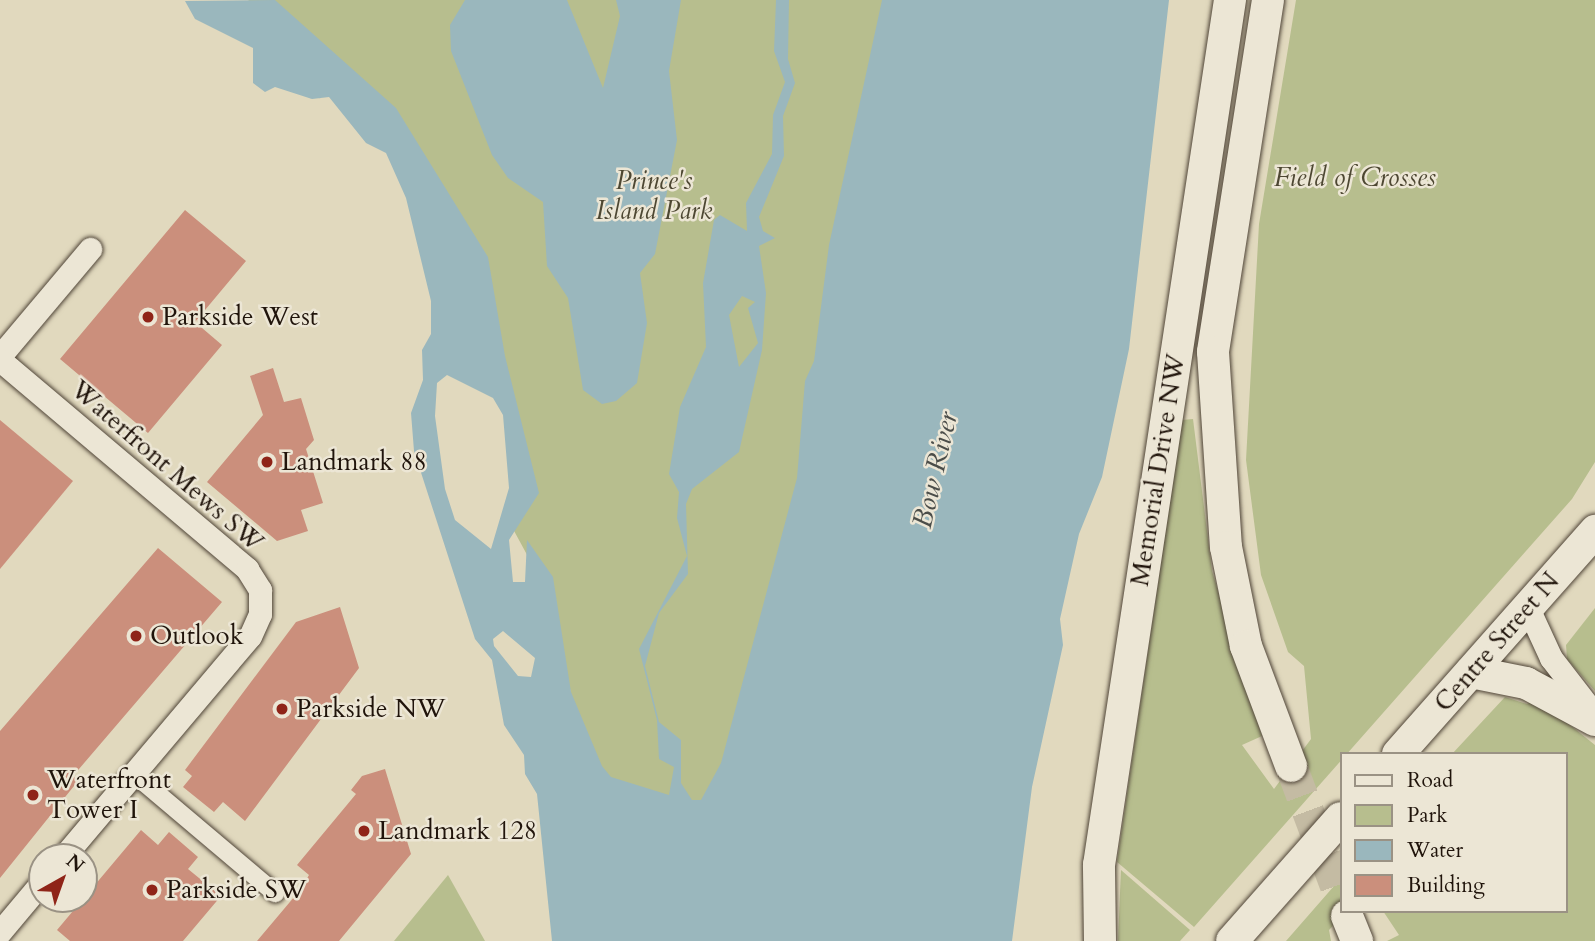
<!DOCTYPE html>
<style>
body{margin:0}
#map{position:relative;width:1595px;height:941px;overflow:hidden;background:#e1d9be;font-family:Cardo,serif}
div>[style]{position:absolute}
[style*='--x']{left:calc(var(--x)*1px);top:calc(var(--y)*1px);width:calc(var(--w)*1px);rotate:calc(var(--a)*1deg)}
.green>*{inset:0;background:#b7be8e}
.water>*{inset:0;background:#9ab7bd}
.building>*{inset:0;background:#cb8f7c}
.secondary-tunnel>*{height:32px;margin-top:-16px;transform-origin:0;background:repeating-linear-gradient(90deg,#c4bba3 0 32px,transparent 0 48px)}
.roads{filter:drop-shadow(0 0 2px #504538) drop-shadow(0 0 2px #504538)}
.pedestrian>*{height:18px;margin:-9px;padding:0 9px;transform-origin:9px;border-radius:9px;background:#ece6d5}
.minor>*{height:23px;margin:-11.5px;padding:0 11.5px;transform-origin:11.5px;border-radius:11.5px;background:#ece6d5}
.secondary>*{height:32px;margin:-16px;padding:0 16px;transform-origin:16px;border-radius:16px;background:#ece6d5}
.dots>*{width:19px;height:19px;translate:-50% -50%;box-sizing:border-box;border:4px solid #ece6d5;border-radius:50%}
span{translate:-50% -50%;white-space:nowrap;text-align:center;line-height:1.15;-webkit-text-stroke:5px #ece6d5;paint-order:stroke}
.park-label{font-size:26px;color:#4d4732;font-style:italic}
.poi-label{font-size:26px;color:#20140b}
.left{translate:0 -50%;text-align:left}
.street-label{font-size:26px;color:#20140b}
.water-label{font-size:28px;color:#4b4d49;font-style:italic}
.legend{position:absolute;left:1340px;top:752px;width:228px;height:161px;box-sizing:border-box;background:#ece6d5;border:2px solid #9a9284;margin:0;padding:9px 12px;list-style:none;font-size:21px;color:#20140b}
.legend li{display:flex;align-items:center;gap:14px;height:35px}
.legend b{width:35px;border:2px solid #9a9284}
.north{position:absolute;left:28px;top:843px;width:70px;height:70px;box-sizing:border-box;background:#ece6d5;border:2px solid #9a9284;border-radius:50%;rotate:40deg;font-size:19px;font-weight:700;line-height:28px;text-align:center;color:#20140b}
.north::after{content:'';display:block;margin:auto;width:24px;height:32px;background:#8f2418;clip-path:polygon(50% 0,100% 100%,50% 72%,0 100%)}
</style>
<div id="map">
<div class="green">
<i style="clip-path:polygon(248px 0,885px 0,804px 480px,732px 770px,705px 811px,607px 783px,582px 746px,551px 599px,507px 518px,518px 453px,426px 165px)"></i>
<i style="clip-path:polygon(1296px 0,1595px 0,1595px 462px,1572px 499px,1194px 927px,1117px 862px,1182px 420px,1193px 419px,1212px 571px,1262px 736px,1242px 745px,1274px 789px,1311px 739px,1304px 666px,1288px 652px,1261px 575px,1246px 460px,1259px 224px)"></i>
<i style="clip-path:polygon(1595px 608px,1595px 691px,1567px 659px,1566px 645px)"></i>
<i style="clip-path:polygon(1505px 697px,1527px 704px,1536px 698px,1595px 745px,1595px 941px,1387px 941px,1399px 935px,1383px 911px,1565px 911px,1565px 754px,1452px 754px)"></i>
<i style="clip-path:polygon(1121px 870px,1190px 930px,1180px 941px,1118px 941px)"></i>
<i style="clip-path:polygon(448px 875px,485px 941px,394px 941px)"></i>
<i style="clip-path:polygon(1341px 878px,1341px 911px,1347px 911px,1329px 930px,1331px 941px,1286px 941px)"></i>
</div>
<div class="water">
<i style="clip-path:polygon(evenodd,275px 0,396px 108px,488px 257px,505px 356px,539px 493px,509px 540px,513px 582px,525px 582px,527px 540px,553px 577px,571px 692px,602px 766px,611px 777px,669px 795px,674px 767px,659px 759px,657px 720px,639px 649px,687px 556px,677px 518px,679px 492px,669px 474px,680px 407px,706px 347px,703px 283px,714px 220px,720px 215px,747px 231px,746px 203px,772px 154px,773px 115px,785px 82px,774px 51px,776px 0,789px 0,788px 59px,795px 83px,783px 116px,784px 156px,759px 217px,763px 231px,775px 238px,759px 246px,766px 293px,762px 350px,739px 452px,692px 489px,686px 504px,688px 574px,659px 613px,645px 666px,659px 722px,681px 740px,681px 783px,692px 800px,701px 800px,721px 763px,797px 478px,805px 381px,814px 361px,829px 245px,882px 0,1169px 0,1129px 349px,1102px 477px,1079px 534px,1060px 619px,1063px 645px,1032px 787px,1012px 941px,552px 941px,537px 794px,525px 774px,524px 755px,504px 725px,492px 660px,475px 639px,414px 451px,411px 413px,423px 380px,422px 350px,431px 334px,431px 301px,406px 198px,386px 153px,366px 143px,329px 97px,312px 99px,275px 87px,265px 92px,253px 83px,253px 48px,195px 19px,185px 1px,275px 0,742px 296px,755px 302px,748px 308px,758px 343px,739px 367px,729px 315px,742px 296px,275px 0,447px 375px,493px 398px,503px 415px,509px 488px,491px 549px,455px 520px,445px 489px,435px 416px,437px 383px,447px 375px,275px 0,503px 631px,535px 658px,531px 677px,518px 676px,494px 646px,493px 639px,503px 631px)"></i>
<i style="clip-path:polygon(465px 0,567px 0,603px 88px,620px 16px,616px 0,681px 0,669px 71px,677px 140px,655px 254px,640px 273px,647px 323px,637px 383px,616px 401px,602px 404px,583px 390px,568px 298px,547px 266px,543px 202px,508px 178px,492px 155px,451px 51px,450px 25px)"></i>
</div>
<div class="building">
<i style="clip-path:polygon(185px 210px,246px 261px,195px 322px,222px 345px,148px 433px,60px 359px)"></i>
<i style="clip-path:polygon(273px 368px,284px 402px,301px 398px,314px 440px,306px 449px,323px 503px,301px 510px,308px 531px,277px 541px,207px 482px,263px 415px,250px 376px)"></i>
<i style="clip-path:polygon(0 420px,73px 481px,0 569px)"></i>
<i style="clip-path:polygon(158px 548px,222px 602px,73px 776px,78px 781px,0 878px,0 731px)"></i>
<i style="clip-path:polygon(340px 607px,359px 668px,245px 821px,223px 802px,214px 812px,183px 787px,192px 776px,185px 770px,296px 622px)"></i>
<i style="clip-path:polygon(385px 769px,411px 854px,339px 941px,257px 941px,300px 890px,309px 875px,297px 865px,356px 794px,351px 790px,362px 776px)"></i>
<i style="clip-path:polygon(141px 830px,158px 845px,169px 832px,198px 857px,188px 869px,221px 896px,183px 941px,70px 941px,57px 930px)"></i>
</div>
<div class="secondary-tunnel">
<i style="--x:1291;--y:766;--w:143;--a:69.5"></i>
</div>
<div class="roads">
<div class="pedestrian">
<i style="--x:134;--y:774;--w:185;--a:40.2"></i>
</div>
<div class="minor">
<i style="--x:0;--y:356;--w:140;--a:-49.9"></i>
<i style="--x:0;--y:360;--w:324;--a:40.2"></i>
<i style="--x:247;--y:569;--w:25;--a:58"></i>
<i style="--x:260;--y:590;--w:24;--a:90"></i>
<i style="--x:260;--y:614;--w:24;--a:114"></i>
<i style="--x:250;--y:636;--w:289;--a:130.2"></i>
<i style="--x:1528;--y:608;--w:55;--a:65.3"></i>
<i style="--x:1551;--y:658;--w:72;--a:52.3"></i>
<i style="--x:0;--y:932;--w:65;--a:-50"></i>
</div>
<div class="secondary">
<i style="--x:1268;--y:0;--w:356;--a:98.9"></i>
<i style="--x:1213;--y:352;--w:195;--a:86.2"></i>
<i style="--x:1226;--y:547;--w:101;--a:78.6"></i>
<i style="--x:1246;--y:646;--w:128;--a:69.4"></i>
<i style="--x:1471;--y:672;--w:56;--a:11.3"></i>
<i style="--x:1526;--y:683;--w:78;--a:28.2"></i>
<i style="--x:1398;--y:754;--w:298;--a:-48.5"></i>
<i style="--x:1347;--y:916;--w:27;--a:68"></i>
<i style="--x:1100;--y:941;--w:76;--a:-90.8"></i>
<i style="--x:1099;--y:865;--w:875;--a:-81.39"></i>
<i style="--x:1232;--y:941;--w:164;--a:-48.5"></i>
</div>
</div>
<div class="dots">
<i style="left:148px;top:317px;background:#8f2418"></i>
<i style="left:267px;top:462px;background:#8f2418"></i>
<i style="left:136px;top:636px;background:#8f2418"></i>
<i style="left:282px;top:709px;background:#8f2418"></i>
<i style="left:33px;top:795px;background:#8f2418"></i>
<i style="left:364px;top:831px;background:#8f2418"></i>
<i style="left:152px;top:890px;background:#8f2418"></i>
</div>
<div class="park-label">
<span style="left:1355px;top:178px">Field of Crosses</span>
<span style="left:654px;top:196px">Prince's<br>Island Park</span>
</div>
<div class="poi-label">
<span class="left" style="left:162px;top:317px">Parkside West</span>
<span class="left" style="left:281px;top:462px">Landmark 88</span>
<span class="left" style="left:150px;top:636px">Outlook</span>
<span class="left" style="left:296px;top:709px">Parkside NW</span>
<span class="left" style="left:47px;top:795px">Waterfront<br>Tower I</span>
<span class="left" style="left:378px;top:831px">Landmark 128</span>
<span class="left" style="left:166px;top:890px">Parkside SW</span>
</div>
<div class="street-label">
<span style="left:167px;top:466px;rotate:41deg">Waterfront Mews SW</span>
<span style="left:1158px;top:470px;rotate:-81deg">Memorial Drive NW</span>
<span style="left:1497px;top:642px;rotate:-49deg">Centre Street N</span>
</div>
<div class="water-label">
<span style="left:935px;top:470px;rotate:-77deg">Bow River</span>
</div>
<ul class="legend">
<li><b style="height:9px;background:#ece6d5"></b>Road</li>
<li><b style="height:19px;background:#b7be8e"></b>Park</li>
<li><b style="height:19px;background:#9ab7bd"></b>Water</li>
<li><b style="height:19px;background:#cb8f7c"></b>Building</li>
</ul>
<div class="north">N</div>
</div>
